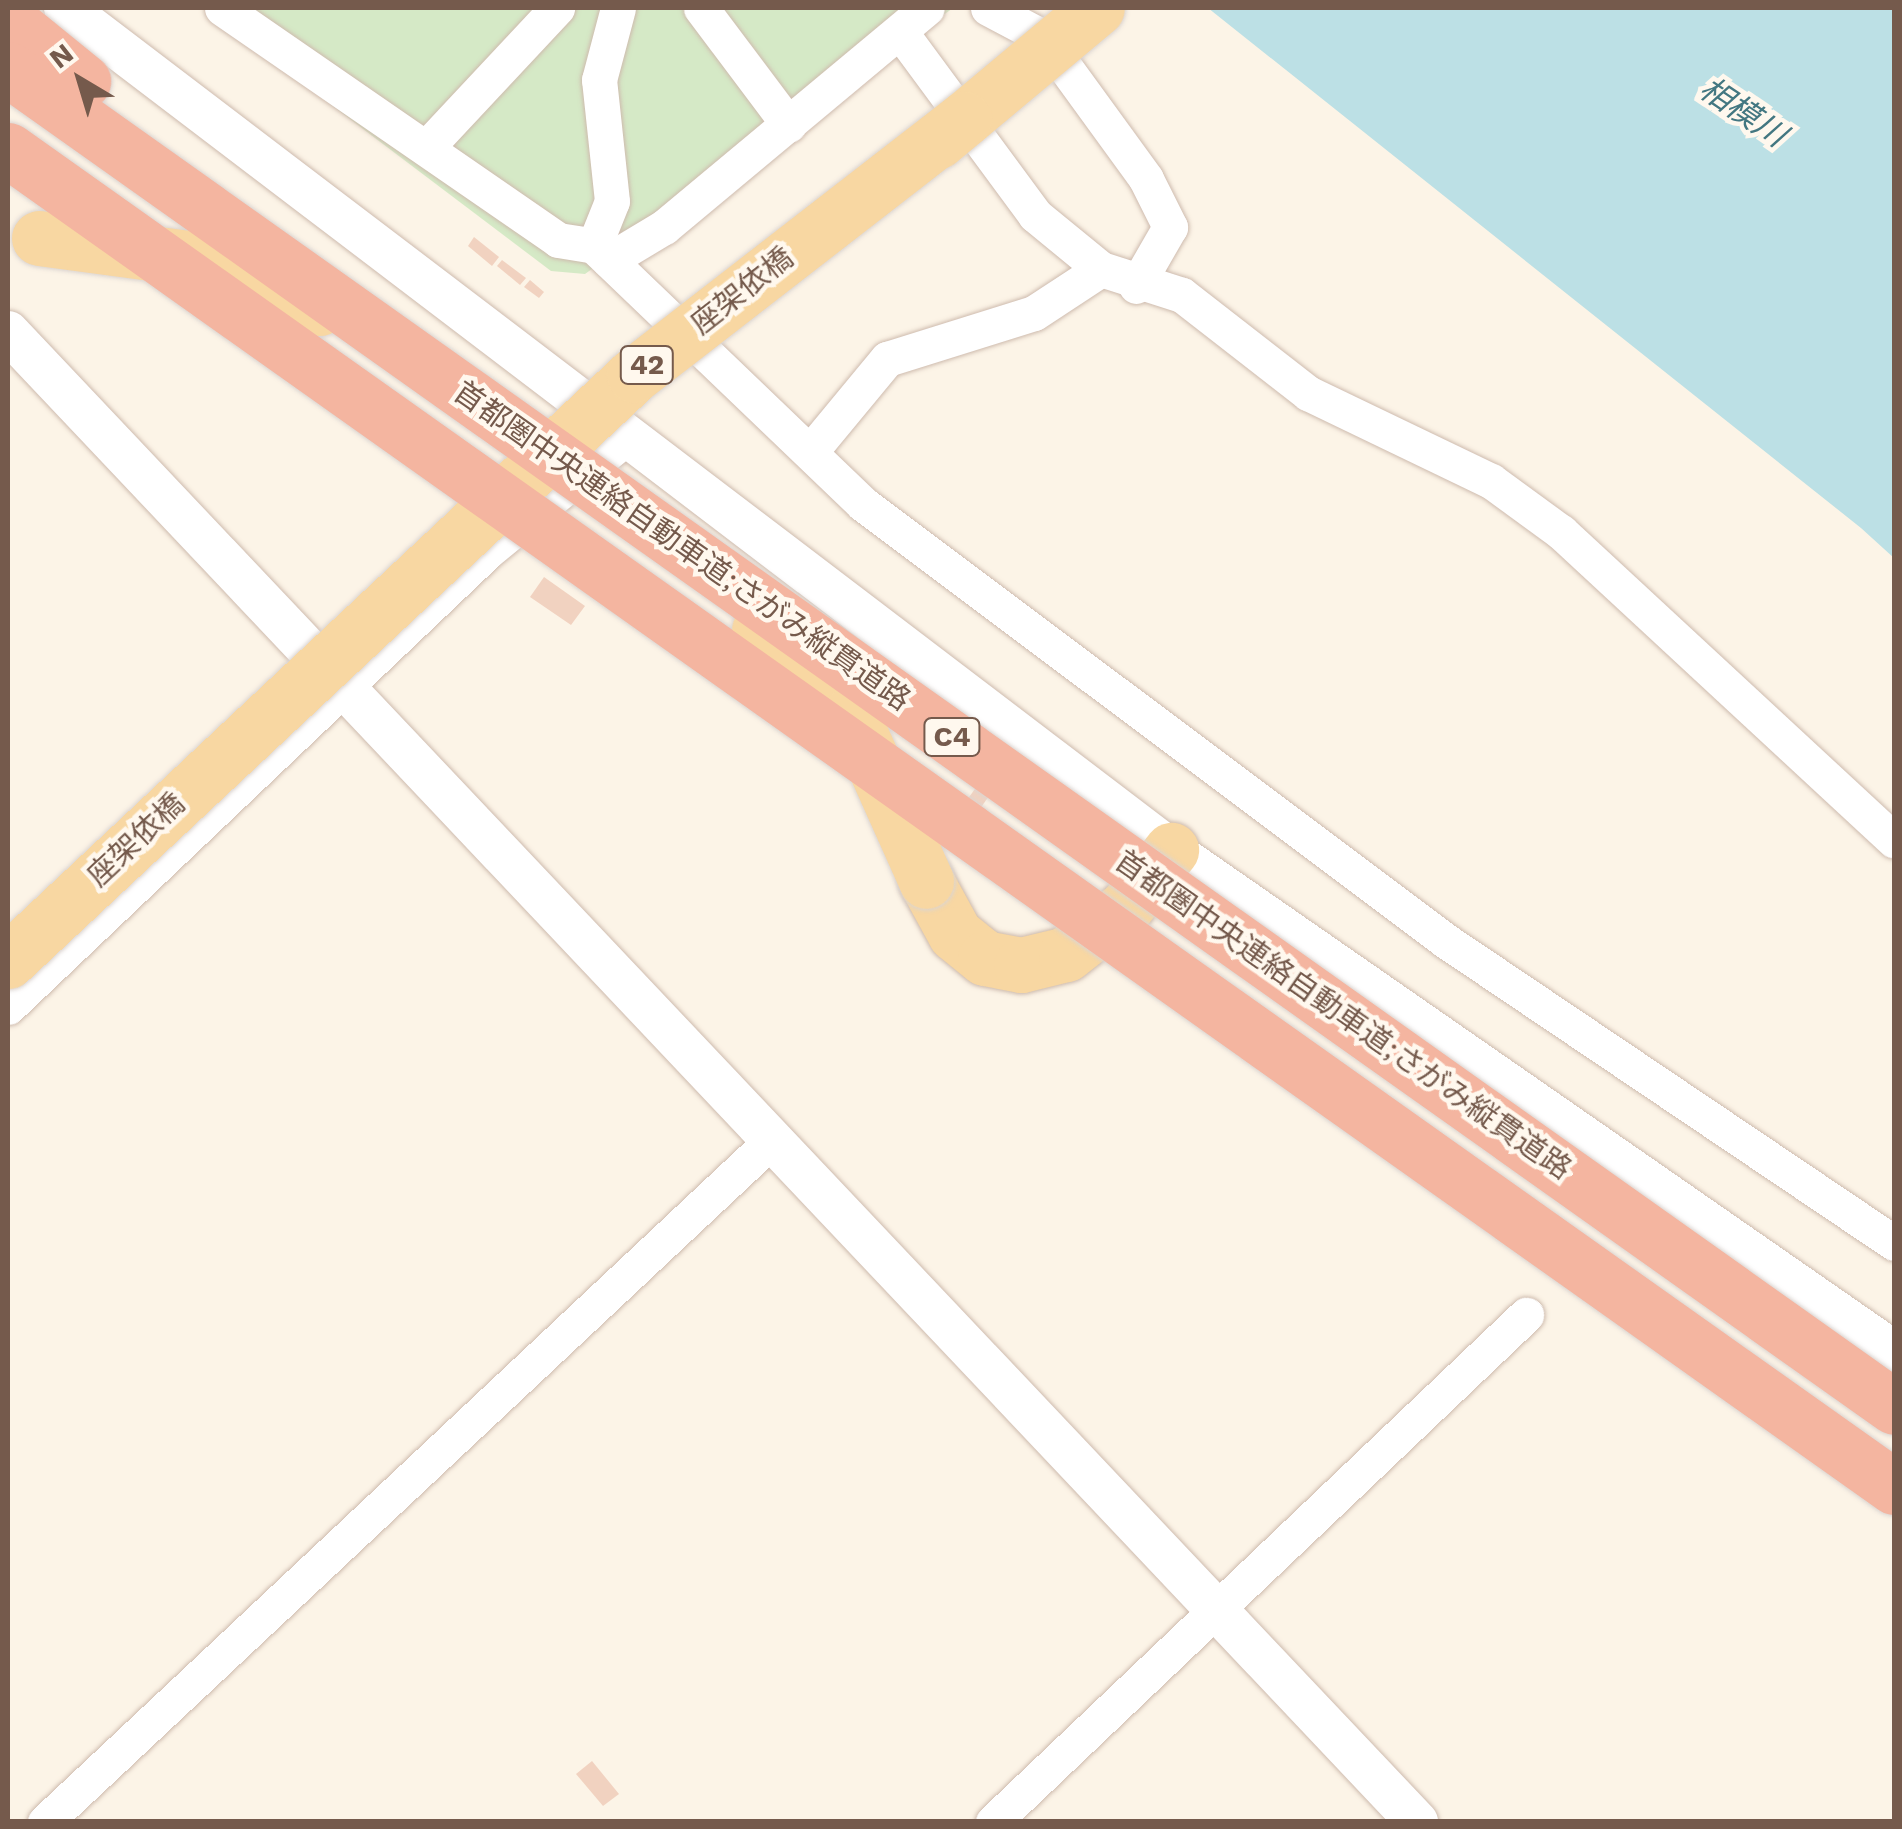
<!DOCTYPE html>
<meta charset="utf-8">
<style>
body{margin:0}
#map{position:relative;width:1902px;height:1829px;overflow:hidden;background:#fcf4e7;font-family:"Work Sans","Noto Sans JP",sans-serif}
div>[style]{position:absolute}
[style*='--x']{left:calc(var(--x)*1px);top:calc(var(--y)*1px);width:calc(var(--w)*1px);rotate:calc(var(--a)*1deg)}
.green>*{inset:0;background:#d5e9c6}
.water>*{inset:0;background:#bce0e5}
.building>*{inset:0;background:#f1d2c0}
.roads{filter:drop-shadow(0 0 2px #cebbae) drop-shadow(0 0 2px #cebbae)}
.minor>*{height:35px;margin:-17.5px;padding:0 17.5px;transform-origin:17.5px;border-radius:17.5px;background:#fff}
.tertiary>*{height:42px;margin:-21px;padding:0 21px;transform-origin:21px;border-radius:21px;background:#fff}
.primary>*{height:55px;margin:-27.5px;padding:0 27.5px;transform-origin:27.5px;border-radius:27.5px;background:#f8d7a2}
.bridges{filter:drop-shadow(0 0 2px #dbd4d0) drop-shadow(0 0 2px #dbd4d0)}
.primary-bridge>*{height:55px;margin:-27.5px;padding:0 27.5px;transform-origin:27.5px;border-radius:27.5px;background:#f8d7a2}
.motorway-bridge>*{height:55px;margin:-27.5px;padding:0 27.5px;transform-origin:27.5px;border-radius:27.5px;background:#f4b5a0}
span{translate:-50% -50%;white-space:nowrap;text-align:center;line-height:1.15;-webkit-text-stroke:9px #fff8ee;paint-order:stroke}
.shield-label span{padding:2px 8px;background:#fff8ee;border:2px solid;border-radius:8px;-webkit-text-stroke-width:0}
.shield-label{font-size:28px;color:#755a4c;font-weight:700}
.street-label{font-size:30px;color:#755a4c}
.water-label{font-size:32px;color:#437781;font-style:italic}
.frame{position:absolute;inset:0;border:10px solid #755a4c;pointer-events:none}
.north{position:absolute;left:30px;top:30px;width:100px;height:100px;-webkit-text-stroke:8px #fff8ee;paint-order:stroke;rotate:322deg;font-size:28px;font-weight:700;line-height:40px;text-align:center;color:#755a4c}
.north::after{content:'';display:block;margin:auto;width:35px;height:45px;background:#755a4c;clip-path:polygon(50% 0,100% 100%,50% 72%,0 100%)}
</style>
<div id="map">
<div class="green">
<i style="clip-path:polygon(203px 8px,953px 8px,585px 274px,551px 271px)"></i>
</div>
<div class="water">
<i style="clip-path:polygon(1208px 8px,1894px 8px,1894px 558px,1861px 528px)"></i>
</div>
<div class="building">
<i style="clip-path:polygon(474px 237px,499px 257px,492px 266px,468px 246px)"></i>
<i style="clip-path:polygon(502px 260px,526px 278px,520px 285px,497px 266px)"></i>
<i style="clip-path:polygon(530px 280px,544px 292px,539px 298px,524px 287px)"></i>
<i style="clip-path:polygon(544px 577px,585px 606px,571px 625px,530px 597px)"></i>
<i style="clip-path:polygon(983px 778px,996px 786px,977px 813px,964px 804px)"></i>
<i style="clip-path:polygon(592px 1761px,619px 1794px,603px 1806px,576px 1774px)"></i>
</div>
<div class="roads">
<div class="minor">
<i style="--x:222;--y:8;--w:408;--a:34.6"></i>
<i style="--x:558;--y:240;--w:36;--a:9"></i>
<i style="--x:594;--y:246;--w:373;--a:43.8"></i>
<i style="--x:863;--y:504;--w:729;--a:36.85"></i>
<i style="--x:1446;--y:941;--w:540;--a:33.98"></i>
<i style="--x:701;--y:8;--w:146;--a:53.1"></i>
<i style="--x:988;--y:8;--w:62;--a:27.8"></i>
<i style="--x:1043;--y:37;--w:175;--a:54"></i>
<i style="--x:1146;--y:179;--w:54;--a:63.4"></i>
<i style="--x:1170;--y:227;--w:68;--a:120"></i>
<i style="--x:901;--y:33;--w:226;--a:53.6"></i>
<i style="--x:1035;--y:215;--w:85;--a:39.3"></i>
<i style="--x:1101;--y:269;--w:85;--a:17.8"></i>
<i style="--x:1182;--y:295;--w:160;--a:37.9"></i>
<i style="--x:1308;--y:393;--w:203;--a:25.7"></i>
<i style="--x:1491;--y:481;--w:87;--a:36.1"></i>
<i style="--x:1561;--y:532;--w:454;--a:42.8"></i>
<i style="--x:426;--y:148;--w:192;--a:-46.9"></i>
<i style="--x:594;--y:246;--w:48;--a:-68.2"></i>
<i style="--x:612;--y:201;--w:122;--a:-96.1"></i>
<i style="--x:599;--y:80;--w:74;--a:-75.2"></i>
<i style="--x:609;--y:260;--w:64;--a:-31"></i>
<i style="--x:664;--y:227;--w:342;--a:-39.8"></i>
<i style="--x:810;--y:452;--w:121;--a:-50.4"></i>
<i style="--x:887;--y:359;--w:154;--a:-17.4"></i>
<i style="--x:1034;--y:313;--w:80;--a:-33.3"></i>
<i style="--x:8;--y:1007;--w:662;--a:-43.53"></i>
<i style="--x:488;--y:551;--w:181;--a:-39.4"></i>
<i style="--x:45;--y:1822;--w:998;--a:-43.17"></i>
<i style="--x:993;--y:1822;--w:736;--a:-43.57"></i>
</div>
<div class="tertiary">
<i style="--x:65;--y:8;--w:1390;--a:37.28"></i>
<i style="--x:1171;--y:850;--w:880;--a:34.77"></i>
<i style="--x:8;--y:332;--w:2051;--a:46.6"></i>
</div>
<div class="primary">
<i style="--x:926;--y:881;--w:60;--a:61.3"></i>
<i style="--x:955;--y:934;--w:38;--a:39"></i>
<i style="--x:985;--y:958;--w:37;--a:11"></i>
<i style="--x:1021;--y:965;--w:46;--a:-13.7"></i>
<i style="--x:1066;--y:954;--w:76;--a:-38.1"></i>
<i style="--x:1126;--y:907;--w:73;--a:-51.7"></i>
</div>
</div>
<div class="bridges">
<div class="primary-bridge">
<i style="--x:938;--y:141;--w:207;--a:-39.9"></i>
<i style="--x:39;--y:238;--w:175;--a:7.6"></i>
<i style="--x:212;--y:261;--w:117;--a:23.7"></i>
<i style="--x:759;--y:630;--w:124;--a:42.1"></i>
<i style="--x:851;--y:713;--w:184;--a:65.9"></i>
<i style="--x:8;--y:961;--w:857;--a:-43.11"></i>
<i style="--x:634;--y:375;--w:418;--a:-37.8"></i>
</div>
<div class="motorway-bridge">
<i style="--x:8;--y:20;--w:97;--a:39.1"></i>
<i style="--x:8;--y:69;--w:2312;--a:35.35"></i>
<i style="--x:8;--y:150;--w:2312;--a:35.33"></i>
</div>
</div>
<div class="shield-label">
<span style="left:647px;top:365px">42</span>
<span style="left:952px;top:737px">C4</span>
</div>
<div class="street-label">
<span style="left:742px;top:291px;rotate:-38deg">座架依橋</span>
<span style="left:682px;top:546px;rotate:35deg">首都圏中央連絡自動車道;さがみ縦貫道路</span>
<span style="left:136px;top:840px;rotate:-43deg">座架依橋</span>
<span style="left:1343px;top:1015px;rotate:35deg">首都圏中央連絡自動車道;さがみ縦貫道路</span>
</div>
<div class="water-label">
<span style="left:1743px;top:112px;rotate:34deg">相模川</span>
</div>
<div class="frame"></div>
<div class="north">N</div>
</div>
